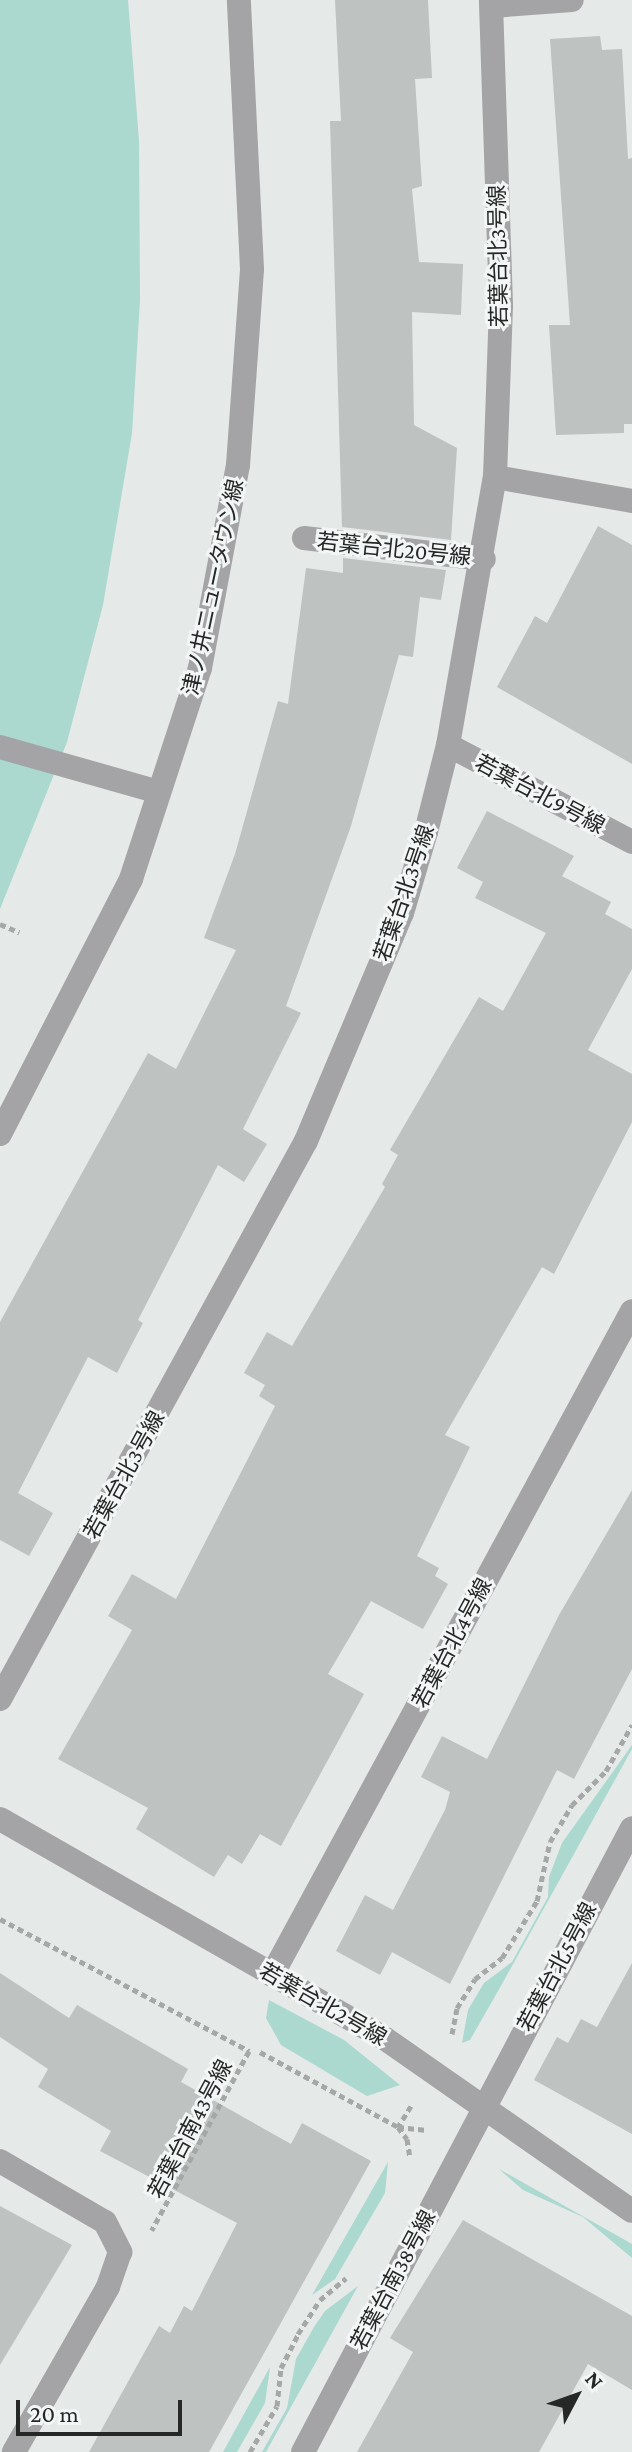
<!DOCTYPE html>
<meta charset="utf-8">
<style>
body{margin:0}
#map{position:relative;width:632px;height:2452px;overflow:hidden;background:#e5e9e8;font-family:"Crimson Pro","Noto Sans JP",serif}
div>[style]{position:absolute}
[style*='--x']{left:calc(var(--x)*1px);top:calc(var(--y)*1px);width:calc(var(--w)*1px);rotate:calc(var(--a)*1deg)}
.green>*{inset:0;background:#abd8cf}
.building>*{inset:0;background:#bec2c1}
.path>*{height:5px;margin-top:-2.5px;transform-origin:0;background:repeating-linear-gradient(90deg,#a5a8a7 0 6px,transparent 0 10px)}
.minor>*{height:24px;margin:-12px;padding:0 12px;transform-origin:12px;border-radius:12px;background:#a4a3a5}
span{translate:-50% -50%;white-space:nowrap;text-align:center;line-height:1.15;-webkit-text-stroke:6px #f3f6f6;paint-order:stroke}
.street-label{font-size:22px;color:#262727}
.north{position:absolute;left:536px;top:2356px;width:80px;height:80px;-webkit-text-stroke:6px #f3f6f6;paint-order:stroke;rotate:49deg;font-size:22px;font-weight:700;line-height:32px;text-align:center;color:#262727}
.north::after{content:'';display:block;margin:auto;width:28px;height:36px;background:#262727;clip-path:polygon(50% 0,100% 100%,50% 72%,0 100%)}
.scale{position:absolute;left:16px;top:2400px;width:166px;height:36px;box-sizing:border-box;border:4px solid #262727;border-top:0;padding-left:10px;font-size:24px;line-height:28px;white-space:nowrap;color:#262727;-webkit-text-stroke:6px #f3f6f6;paint-order:stroke}
</style>
<div id="map">
<div class="green">
<i style="clip-path:polygon(0 0,128px 0,139px 141px,140px 300px,132px 433px,103px 605px,67px 742px,0 909px)"></i>
<i style="clip-path:polygon(632px 1745px,632px 1749px,502px 1984px,470px 2040px,462px 2043px,468px 2010px,484px 1983px,512px 1962px,548px 1897px,549px 1877px,562px 1843px)"></i>
<i style="clip-path:polygon(269px 2000px,344px 2040px,400px 2085px,367px 2096px,281px 2045px,266px 2018px)"></i>
<i style="clip-path:polygon(388px 2162px,385px 2193px,335px 2279px,312px 2295px)"></i>
<i style="clip-path:polygon(499px 2169px,632px 2244px,632px 2258px,583px 2217px,523px 2190px)"></i>
<i style="clip-path:polygon(358px 2286px,266px 2452px,262px 2452px,287px 2408px,296px 2359px,314px 2327px,325px 2311px)"></i>
<i style="clip-path:polygon(270px 2367px,265px 2403px,237px 2452px,223px 2452px)"></i>
</div>
<div class="building">
<i style="clip-path:polygon(335px 0,428px 0,432px 78px,415px 79px,422px 186px,412px 189px,419px 262px,463px 264px,461px 315px,412px 312px,414px 425px,457px 448px,451px 540px,342px 527px,330px 121px,341px 121px)"></i>
<i style="clip-path:polygon(600px 36px,602px 50px,622px 49px,628px 159px,632px 158px,632px 424px,624px 424px,624px 433px,556px 435px,549px 325px,570px 325px,550px 39px)"></i>
<i style="clip-path:polygon(598px 526px,632px 545px,632px 764px,497px 687px,535px 616px,547px 623px)"></i>
<i style="clip-path:polygon(343px 558px,446px 570px,441px 600px,420px 597px,413px 657px,399px 655px,351px 826px,286px 1006px,301px 1013px,243px 1129px,267px 1144px,244px 1182px,218px 1165px,138px 1320px,143px 1323px,117px 1373px,88px 1357px,18px 1493px,53px 1513px,29px 1556px,0 1540px,0 1322px,148px 1053px,176px 1069px,236px 950px,204px 938px,235px 854px,278px 701px,288px 704px,306px 568px,343px 573px)"></i>
<i style="clip-path:polygon(487px 811px,574px 856px,562px 876px,611px 902px,605px 914px,632px 929px,632px 969px,588px 1050px,632px 1074px,632px 1122px,554px 1274px,542px 1267px,445px 1435px,470px 1447px,417px 1556px,439px 1568px,435px 1576px,448px 1584px,423px 1629px,371px 1601px,328px 1674px,364px 1694px,281px 1846px,260px 1834px,242px 1864px,228px 1855px,214px 1877px,136px 1829px,148px 1808px,58px 1759px,132px 1630px,108px 1616px,132px 1574px,176px 1599px,275px 1406px,259px 1396px,265px 1385px,244px 1373px,267px 1332px,292px 1346px,385px 1187px,382px 1184px,398px 1155px,390px 1150px,479px 997px,503px 1011px,546px 933px,475px 898px,483px 882px,457px 868px)"></i>
<i style="clip-path:polygon(632px 1490px,632px 1669px,574px 1779px,557px 1770px,450px 1984px,392px 1952px,380px 1975px,336px 1951px,365px 1895px,393px 1910px,445px 1810px,450px 1792px,421px 1777px,442px 1736px,487px 1759px,559px 1615px)"></i>
<i style="clip-path:polygon(632px 1963px,632px 2134px,534px 2080px,557px 2037px,568px 2043px,581px 2019px,597px 2027px)"></i>
<i style="clip-path:polygon(0 1973px,69px 2018px,77px 2005px,188px 2069px,181px 2082px,291px 2144px,302px 2123px,371px 2161px,209px 2452px,89px 2452px,159px 2326px,170px 2333px,184px 2306px,192px 2311px,237px 2223px,100px 2151px,111px 2131px,38px 2087px,48px 2069px,0 2037px)"></i>
<i style="clip-path:polygon(0 2206px,72px 2245px,0 2365px)"></i>
<i style="clip-path:polygon(463px 2220px,632px 2316px,632px 2390px,588px 2364px,539px 2452px,357px 2452px,413px 2352px,390px 2338px)"></i>
</div>
<div class="path">
<i style="--x:0;--y:924;--w:21;--a:23"></i>
<i style="--x:0;--y:1919;--w:282;--a:27.9"></i>
<i style="--x:249;--y:2051;--w:204;--a:118.5"></i>
<i style="--x:452;--y:2034;--w:26;--a:-79"></i>
<i style="--x:457;--y:2008;--w:34;--a:-58"></i>
<i style="--x:475;--y:1979;--w:34;--a:-38"></i>
<i style="--x:502;--y:1958;--w:67;--a:-58.4"></i>
<i style="--x:537;--y:1901;--w:60;--a:-77.6"></i>
<i style="--x:550;--y:1842;--w:43;--a:-59.3"></i>
<i style="--x:572;--y:1805;--w:48;--a:-45"></i>
<i style="--x:606;--y:1771;--w:53;--a:-60.5"></i>
<i style="--x:260;--y:2052;--w:157;--a:28.5"></i>
<i style="--x:398;--y:2127;--w:15;--a:53"></i>
<i style="--x:407;--y:2139;--w:19;--a:81"></i>
<i style="--x:411;--y:2106;--w:25;--a:122"></i>
<i style="--x:398;--y:2127;--w:29;--a:6"></i>
<i style="--x:250;--y:2452;--w:53;--a:-59.6"></i>
<i style="--x:277;--y:2406;--w:38;--a:-84"></i>
<i style="--x:281;--y:2368;--w:38;--a:-63"></i>
<i style="--x:298;--y:2334;--w:40;--a:-57.1"></i>
<i style="--x:320;--y:2300;--w:34;--a:-40"></i>
</div>
<div class="minor">
<i style="--x:492;--y:6;--w:80;--a:-4.3"></i>
<i style="--x:495;--y:477;--w:139;--a:9.9"></i>
<i style="--x:304;--y:538;--w:181;--a:6.7"></i>
<i style="--x:448;--y:745;--w:208;--a:27.8"></i>
<i style="--x:0;--y:747;--w:165;--a:15.8"></i>
<i style="--x:0;--y:1134;--w:287;--a:-62.8"></i>
<i style="--x:131;--y:879;--w:222;--a:-71.9"></i>
<i style="--x:200;--y:668;--w:207;--a:-79.4"></i>
<i style="--x:238;--y:465;--w:196;--a:-85.9"></i>
<i style="--x:252;--y:269;--w:269;--a:-92.8"></i>
<i style="--x:0;--y:1699;--w:636;--a:-61.26"></i>
<i style="--x:306;--y:1141;--w:247;--a:-67.2"></i>
<i style="--x:402;--y:913;--w:84;--a:-73.5"></i>
<i style="--x:426;--y:832;--w:90;--a:-75.8"></i>
<i style="--x:448;--y:745;--w:272;--a:-80.1"></i>
<i style="--x:495;--y:477;--w:172;--a:-88"></i>
<i style="--x:501;--y:305;--w:305;--a:-91.9"></i>
<i style="--x:0;--y:1819;--w:442;--a:29.7"></i>
<i style="--x:384;--y:2038;--w:302;--a:34.9"></i>
<i style="--x:272;--y:1975;--w:755;--a:-61.53"></i>
<i style="--x:0;--y:2161;--w:121;--a:30.2"></i>
<i style="--x:105;--y:2222;--w:34;--a:63"></i>
<i style="--x:120;--y:2252;--w:37;--a:109"></i>
<i style="--x:108;--y:2287;--w:190;--a:119.7"></i>
<i style="--x:303;--y:2452;--w:705;--a:-62.2"></i>
</div>
<div class="street-label">
<span style="left:498px;top:256px;rotate:-91deg">若葉台北3号線</span>
<span style="left:394px;top:549px;rotate:6deg">若葉台北20号線</span>
<span style="left:213px;top:587px;rotate:-78deg">津ノ井ニュータウン線</span>
<span style="left:540px;top:794px;rotate:28deg">若葉台北9号線</span>
<span style="left:404px;top:893px;rotate:-71deg">若葉台北3号線</span>
<span style="left:124px;top:1475px;rotate:-61deg">若葉台北3号線</span>
<span style="left:452px;top:1643px;rotate:-62deg">若葉台北4号線</span>
<span style="left:557px;top:1967px;rotate:-62deg">若葉台北5号線</span>
<span style="left:323px;top:2004px;rotate:30deg">若葉台北2号線</span>
<span style="left:190px;top:2129px;rotate:-62deg">若葉台南43号線</span>
<span style="left:393px;top:2280px;rotate:-62deg">若葉台南38号線</span>
</div>
<div class="north">N</div>
<div class="scale">20 m</div>
</div>
